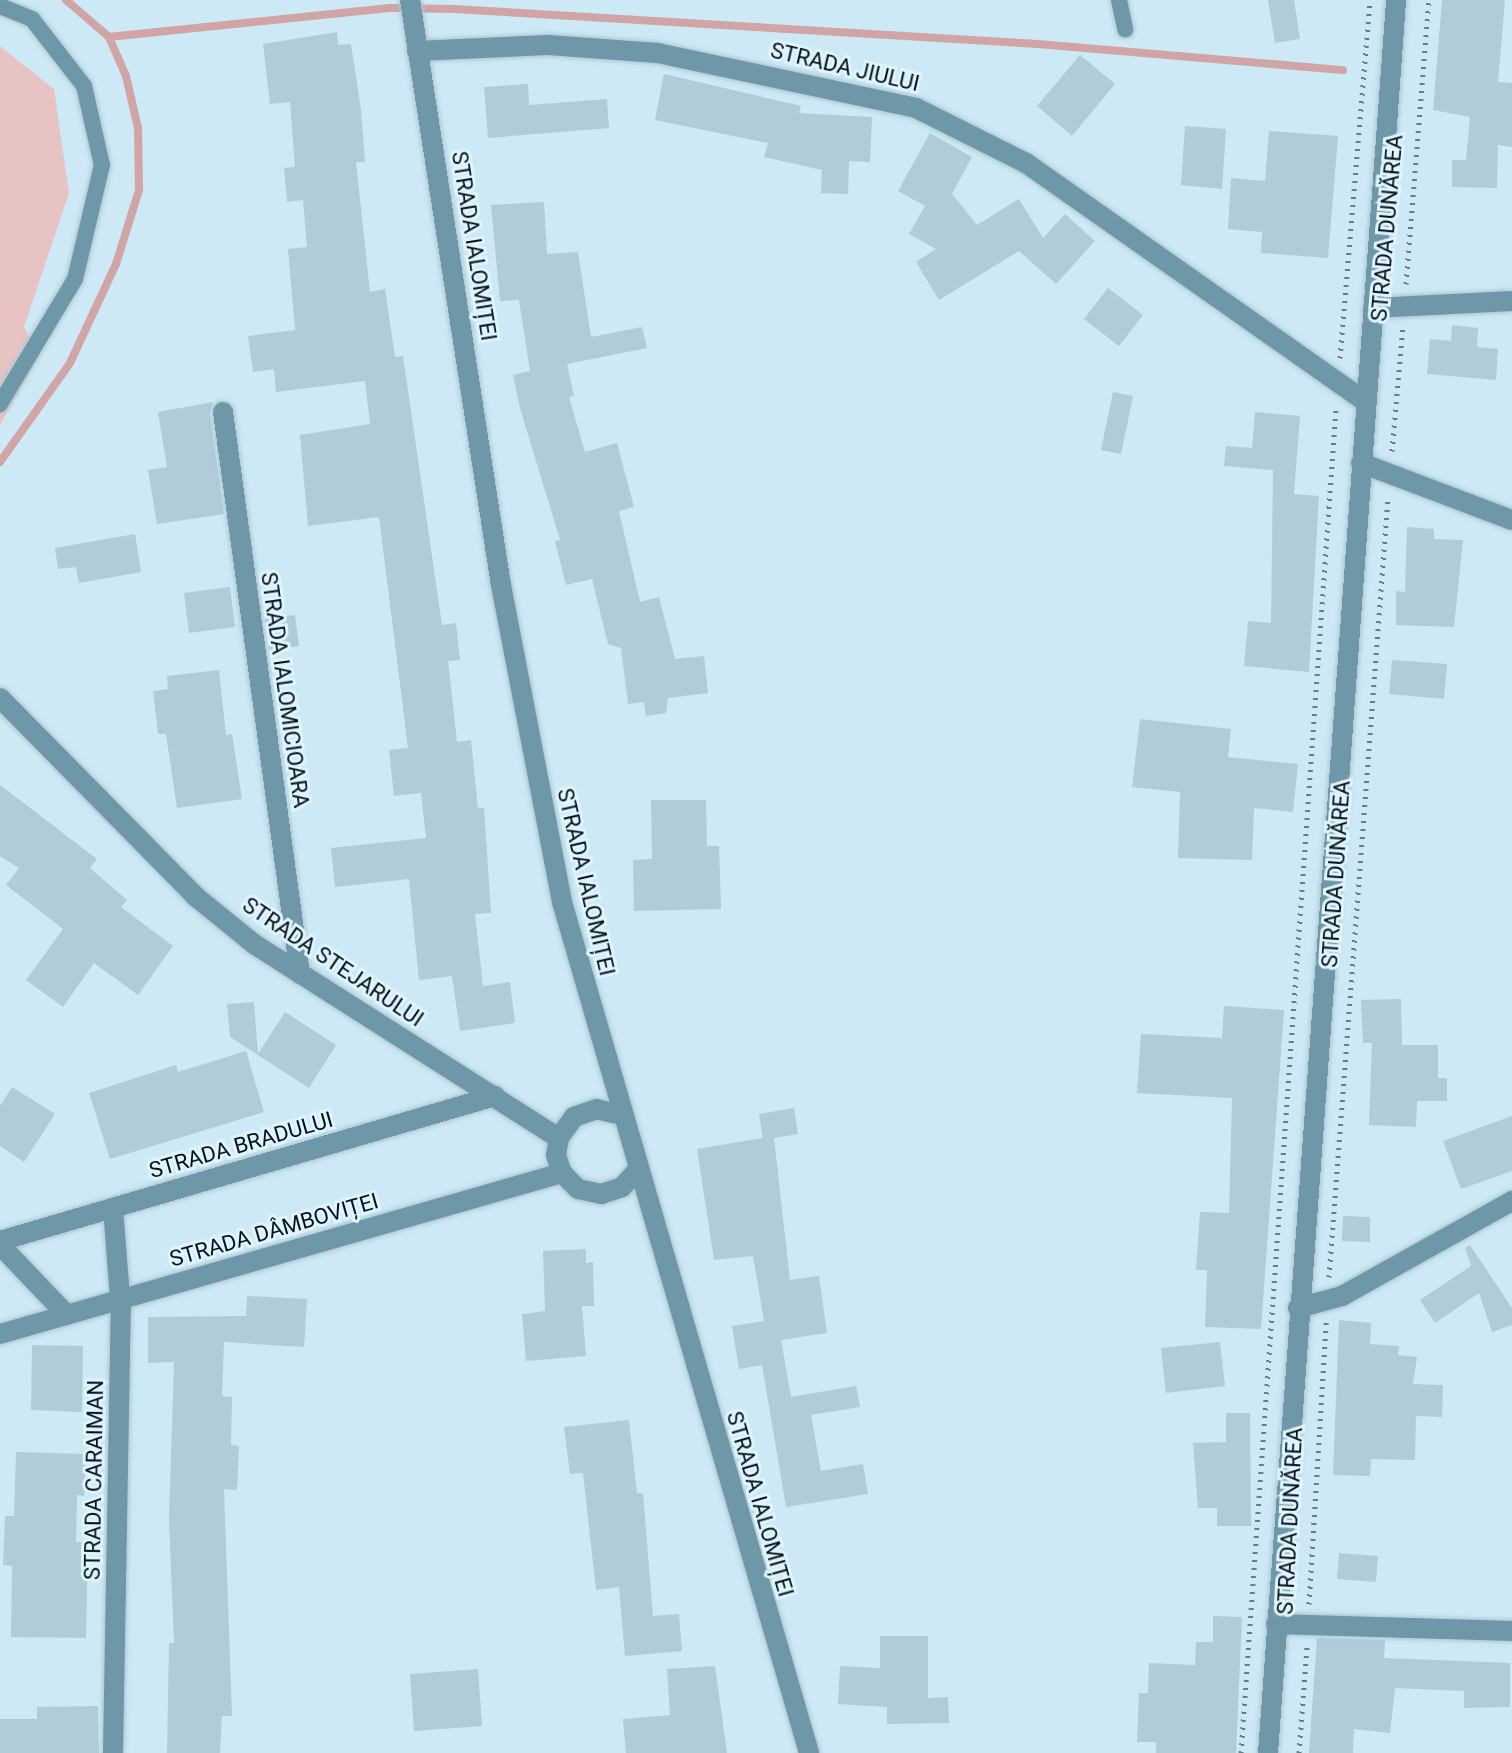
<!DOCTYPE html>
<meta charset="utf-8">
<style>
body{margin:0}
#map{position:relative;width:1512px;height:1753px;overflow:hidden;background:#cce9f5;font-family:Roboto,sans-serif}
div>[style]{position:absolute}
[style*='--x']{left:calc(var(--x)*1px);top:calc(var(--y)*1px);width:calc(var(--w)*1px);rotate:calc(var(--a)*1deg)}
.green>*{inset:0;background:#e8c3c4}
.stream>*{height:8px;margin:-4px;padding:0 4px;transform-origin:4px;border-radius:4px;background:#d1a4a5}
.building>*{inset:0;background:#afccd8}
.path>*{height:5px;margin-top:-2.5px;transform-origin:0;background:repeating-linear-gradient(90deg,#6a7d85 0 2px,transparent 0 8px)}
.roads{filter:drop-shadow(0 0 2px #acc6d1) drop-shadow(0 0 2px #acc6d1)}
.service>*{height:16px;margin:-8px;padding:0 8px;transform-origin:8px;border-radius:8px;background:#6e97a7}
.minor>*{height:20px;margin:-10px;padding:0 10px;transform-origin:10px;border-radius:10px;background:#6e97a7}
.tertiary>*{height:20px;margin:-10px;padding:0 10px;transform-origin:10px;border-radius:10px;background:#6e97a7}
span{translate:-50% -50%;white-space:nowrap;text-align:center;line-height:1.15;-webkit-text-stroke:6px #def5ff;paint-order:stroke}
.street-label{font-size:22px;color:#071115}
</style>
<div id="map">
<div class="green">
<i style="clip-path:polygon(0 46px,54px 89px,69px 193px,24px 327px,40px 355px,0 425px)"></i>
</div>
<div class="stream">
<i style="--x:109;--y:37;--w:282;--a:-5.9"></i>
<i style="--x:390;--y:8;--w:64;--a:0.9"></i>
<i style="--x:454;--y:9;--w:585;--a:3.43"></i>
<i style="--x:1038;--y:44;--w:306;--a:4.9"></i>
<i style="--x:0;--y:462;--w:121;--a:-54.7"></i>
<i style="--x:70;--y:363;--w:109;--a:-65.1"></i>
<i style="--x:116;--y:264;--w:77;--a:-72.7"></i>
<i style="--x:139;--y:190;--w:62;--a:-90.9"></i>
<i style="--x:138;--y:128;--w:53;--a:-103"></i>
<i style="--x:126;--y:76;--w:43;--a:-113.6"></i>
<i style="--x:109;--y:37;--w:57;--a:-139.3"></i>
</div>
<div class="building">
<i style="clip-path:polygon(1268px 0,1294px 0,1300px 39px,1275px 43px)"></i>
<i style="clip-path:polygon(1442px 0,1505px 0,1498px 82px,1512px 83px,1512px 147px,1498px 145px,1497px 188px,1452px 187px,1452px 160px,1466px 160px,1470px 117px,1433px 110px)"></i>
<i style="clip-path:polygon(337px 32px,338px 45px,351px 44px,361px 110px,365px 162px,356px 162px,370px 292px,385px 289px,395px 357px,403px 356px,442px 625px,456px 623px,460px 660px,448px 661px,457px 742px,471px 740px,478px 808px,484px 808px,491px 913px,475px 914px,483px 986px,510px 982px,515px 1023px,460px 1031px,452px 976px,419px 980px,409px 879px,335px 887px,331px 848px,426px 838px,421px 793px,394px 796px,389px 750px,408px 748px,379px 517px,308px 526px,300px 435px,370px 424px,365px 381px,276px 392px,274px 369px,253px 372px,248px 336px,295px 330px,288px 249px,307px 247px,303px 200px,287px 202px,284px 168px,295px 167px,290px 102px,270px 104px,263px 44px)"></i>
<i style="clip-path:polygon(1080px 55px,1115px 84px,1072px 136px,1037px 106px)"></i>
<i style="clip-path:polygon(664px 74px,801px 106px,799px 113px,872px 117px,870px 162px,849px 161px,848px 194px,821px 193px,822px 170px,764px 157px,768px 143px,655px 120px)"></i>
<i style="clip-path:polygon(528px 84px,529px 105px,607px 99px,609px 128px,488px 138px,484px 87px)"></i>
<i style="clip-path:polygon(1185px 126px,1226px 129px,1222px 189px,1181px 185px)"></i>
<i style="clip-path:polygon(1269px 131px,1338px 136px,1328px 258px,1261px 253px,1262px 232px,1228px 229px,1231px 178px,1265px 181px)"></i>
<i style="clip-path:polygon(930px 133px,972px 157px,952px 194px,977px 225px,1019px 199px,1043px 238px,1065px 214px,1095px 241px,1056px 284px,1019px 251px,939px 300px,916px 262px,936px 249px,909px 234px,925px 206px,898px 191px)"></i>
<i style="clip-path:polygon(544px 202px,547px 254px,578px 252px,591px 337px,642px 327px,647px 348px,567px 364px,574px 396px,569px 397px,585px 452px,617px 443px,634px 507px,619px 511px,640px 602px,659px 597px,675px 659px,704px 656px,708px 693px,668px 698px,666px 713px,646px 716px,644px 702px,628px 704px,621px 648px,608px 644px,592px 579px,566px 585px,555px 541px,560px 540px,520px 408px,513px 375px,530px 371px,519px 300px,500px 301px,491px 205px)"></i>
<i style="clip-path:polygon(1108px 288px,1143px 315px,1119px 346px,1084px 319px)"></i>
<i style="clip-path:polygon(1452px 325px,1478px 328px,1477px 347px,1498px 349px,1496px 380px,1427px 374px,1430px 339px,1451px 341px)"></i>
<i style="clip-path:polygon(1113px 392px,1133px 396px,1121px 454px,1101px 450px)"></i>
<i style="clip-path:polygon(213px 402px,210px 414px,224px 514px,157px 524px,148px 470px,167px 467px,158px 412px)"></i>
<i style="clip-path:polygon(1255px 412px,1300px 416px,1294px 494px,1319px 496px,1309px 672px,1244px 666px,1248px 621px,1271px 623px,1273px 470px,1224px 466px,1226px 446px,1252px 448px)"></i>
<i style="clip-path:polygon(1407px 527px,1434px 529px,1434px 539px,1463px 540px,1454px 627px,1396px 625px,1396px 591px,1405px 592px)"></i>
<i style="clip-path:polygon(135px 534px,141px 572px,79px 583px,76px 567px,58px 569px,55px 548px)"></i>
<i style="clip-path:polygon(230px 587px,235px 627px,189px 633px,184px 593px)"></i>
<i style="clip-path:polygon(295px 615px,299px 646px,269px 650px,265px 619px)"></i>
<i style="clip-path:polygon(1392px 660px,1447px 664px,1444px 699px,1389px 694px)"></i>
<i style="clip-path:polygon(219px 670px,226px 735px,232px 734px,242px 799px,177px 808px,166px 734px,158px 734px,153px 691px,168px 689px,167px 676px)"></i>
<i style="clip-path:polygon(1140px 719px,1231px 729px,1228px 757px,1298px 764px,1293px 812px,1254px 808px,1252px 860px,1178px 858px,1180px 792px,1132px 787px)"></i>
<i style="clip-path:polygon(0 785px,97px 859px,90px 868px,127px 900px,121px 907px,173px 946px,138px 995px,94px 963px,63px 1007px,26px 980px,63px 929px,6px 885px,19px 868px,0 856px)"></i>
<i style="clip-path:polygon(651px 800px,706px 800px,707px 846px,719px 846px,721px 909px,634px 911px,633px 860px,652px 859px)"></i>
<i style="clip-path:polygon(1401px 999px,1402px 1045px,1438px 1045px,1438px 1078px,1447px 1078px,1447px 1101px,1417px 1101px,1416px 1127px,1369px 1125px,1372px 1043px,1363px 1043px,1361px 1000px)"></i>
<i style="clip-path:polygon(254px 1002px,258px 1054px,285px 1012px,336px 1045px,309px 1088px,230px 1037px,227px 1004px)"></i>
<i style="clip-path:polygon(1224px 1006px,1284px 1010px,1261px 1329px,1205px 1327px,1207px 1270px,1196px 1270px,1200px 1212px,1229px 1213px,1232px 1098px,1137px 1093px,1141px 1034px,1222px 1038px)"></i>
<i style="clip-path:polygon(246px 1051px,264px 1112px,110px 1159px,89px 1093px,176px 1065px,178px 1072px)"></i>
<i style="clip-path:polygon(12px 1087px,55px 1114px,24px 1162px,0 1146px,0 1106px)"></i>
<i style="clip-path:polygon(794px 1108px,798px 1134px,774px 1138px,790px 1280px,819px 1276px,827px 1333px,781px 1340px,791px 1397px,856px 1386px,860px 1407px,811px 1415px,821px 1471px,863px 1464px,868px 1494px,786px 1507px,762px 1365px,739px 1369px,732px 1326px,764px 1321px,753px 1256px,714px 1260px,697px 1149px,763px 1138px,759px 1114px)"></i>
<i style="clip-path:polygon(1512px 1116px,1512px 1171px,1461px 1189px,1443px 1141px)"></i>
<i style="clip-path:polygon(1343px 1216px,1370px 1217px,1370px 1242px,1342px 1241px)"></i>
<i style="clip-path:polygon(1470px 1245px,1512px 1308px,1512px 1325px,1492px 1332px,1479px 1293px,1435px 1323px,1420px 1300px,1471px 1266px,1465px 1248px)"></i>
<i style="clip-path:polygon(586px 1249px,586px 1263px,593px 1262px,594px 1306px,582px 1306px,586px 1356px,526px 1361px,522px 1314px,545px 1311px,543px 1251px)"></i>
<i style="clip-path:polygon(247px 1296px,307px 1299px,304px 1347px,224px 1342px,222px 1396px,232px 1397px,231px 1445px,239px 1446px,237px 1490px,224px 1489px,232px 1716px,222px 1716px,220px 1753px,167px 1753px,169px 1643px,174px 1643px,169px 1519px,174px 1362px,148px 1363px,148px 1317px,246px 1316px)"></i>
<i style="clip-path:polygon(1339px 1320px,1371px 1323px,1370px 1344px,1399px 1346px,1398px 1355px,1417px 1357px,1413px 1384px,1443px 1385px,1442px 1417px,1416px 1416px,1415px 1460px,1371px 1459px,1370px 1476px,1333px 1475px)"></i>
<i style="clip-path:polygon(1220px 1342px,1225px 1386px,1166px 1393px,1161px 1348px)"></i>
<i style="clip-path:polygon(32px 1345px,83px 1346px,82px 1412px,31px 1410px)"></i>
<i style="clip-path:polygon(1226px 1413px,1250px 1413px,1251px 1526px,1217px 1526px,1217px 1508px,1198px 1508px,1193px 1443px,1226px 1442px)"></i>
<i style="clip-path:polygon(629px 1420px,637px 1493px,643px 1493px,653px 1616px,679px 1614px,682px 1651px,625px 1656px,619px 1587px,596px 1590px,583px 1473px,570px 1474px,564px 1427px)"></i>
<i style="clip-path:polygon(16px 1452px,86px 1454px,84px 1496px,77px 1495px,76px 1542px,88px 1542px,86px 1638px,11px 1637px,12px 1566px,3px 1565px,5px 1516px,14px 1516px)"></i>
<i style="clip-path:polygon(1339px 1553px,1378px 1556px,1376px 1582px,1337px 1579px)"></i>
<i style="clip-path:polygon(1213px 1616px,1242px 1617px,1236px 1753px,1156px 1753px,1156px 1742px,1137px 1742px,1139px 1693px,1148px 1693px,1149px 1663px,1195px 1665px,1196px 1642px,1213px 1642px)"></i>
<i style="clip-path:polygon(880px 1636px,928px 1636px,928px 1698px,948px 1697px,949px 1723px,887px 1724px,887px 1707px,838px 1704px,840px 1666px,880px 1668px)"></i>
<i style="clip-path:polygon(1317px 1638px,1385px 1640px,1384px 1658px,1510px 1663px,1510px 1707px,1464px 1708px,1464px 1691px,1395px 1688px,1390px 1733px,1354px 1729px,1353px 1753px,1309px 1753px)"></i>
<i style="clip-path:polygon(715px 1666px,727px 1753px,626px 1753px,623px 1719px,670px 1715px,667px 1669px)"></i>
<i style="clip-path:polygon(478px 1669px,482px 1726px,414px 1731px,410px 1674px)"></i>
<i style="clip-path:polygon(98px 1706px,99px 1753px,0 1753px,0 1719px,37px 1719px,37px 1707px)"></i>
</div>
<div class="path">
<i style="--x:1406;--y:284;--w:285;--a:-85.4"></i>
<i style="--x:1340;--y:358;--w:359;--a:-85.2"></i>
<i style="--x:1392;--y:451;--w:125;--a:-85"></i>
<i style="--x:1329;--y:1277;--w:782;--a:-85.67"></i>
<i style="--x:1309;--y:1604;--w:282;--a:-86.5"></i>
<i style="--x:1241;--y:1753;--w:1348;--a:-85.96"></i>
<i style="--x:1299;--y:1753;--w:107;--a:-85.7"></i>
</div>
<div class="roads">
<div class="service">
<i style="--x:1119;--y:0;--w:30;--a:78"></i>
<i style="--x:0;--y:6;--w:35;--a:22"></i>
<i style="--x:32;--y:19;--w:85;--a:52.2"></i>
<i style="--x:84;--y:86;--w:81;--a:77.2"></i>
<i style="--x:102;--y:165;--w:117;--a:103.3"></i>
<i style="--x:75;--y:279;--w:146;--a:121"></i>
</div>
<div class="minor">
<i style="--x:410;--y:0;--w:592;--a:81.16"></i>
<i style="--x:501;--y:585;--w:323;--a:79.1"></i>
<i style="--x:562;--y:902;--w:886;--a:73.81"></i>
<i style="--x:417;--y:51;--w:131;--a:-2.6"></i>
<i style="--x:548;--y:45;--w:110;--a:4.2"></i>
<i style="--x:658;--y:53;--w:264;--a:12"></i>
<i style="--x:916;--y:108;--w:123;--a:26.6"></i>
<i style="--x:1026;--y:163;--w:416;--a:35.1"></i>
<i style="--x:1373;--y:308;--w:139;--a:-2.9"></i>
<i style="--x:223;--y:412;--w:567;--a:82.2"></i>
<i style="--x:1361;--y:463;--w:161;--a:20.7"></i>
<i style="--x:0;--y:698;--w:278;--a:45.4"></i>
<i style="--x:195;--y:896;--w:76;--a:39.1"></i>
<i style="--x:254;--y:944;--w:361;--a:32.5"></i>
<i style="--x:622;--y:1115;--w:26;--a:-167"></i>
<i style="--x:597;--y:1109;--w:24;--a:161"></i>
<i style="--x:574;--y:1117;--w:26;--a:126"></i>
<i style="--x:559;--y:1138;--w:17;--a:100"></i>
<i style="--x:556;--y:1155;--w:19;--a:72"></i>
<i style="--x:562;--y:1173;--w:23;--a:45"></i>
<i style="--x:578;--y:1189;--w:24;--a:12"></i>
<i style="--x:601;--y:1194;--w:22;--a:-18"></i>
<i style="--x:622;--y:1187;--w:23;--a:-47"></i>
<i style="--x:0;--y:1241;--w:516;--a:-16.33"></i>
<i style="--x:0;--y:1245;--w:97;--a:46.3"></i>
<i style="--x:1298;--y:1308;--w:46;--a:-15.3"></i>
<i style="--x:1342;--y:1296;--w:195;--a:-29.2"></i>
<i style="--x:0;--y:1334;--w:585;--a:-15.99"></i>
<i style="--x:1276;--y:1624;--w:236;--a:1.7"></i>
<i style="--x:113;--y:1753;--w:443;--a:-89"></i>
<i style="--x:121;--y:1310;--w:102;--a:-94.5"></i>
</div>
<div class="tertiary">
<i style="--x:1268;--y:1753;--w:1758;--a:-85.82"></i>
</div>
</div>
<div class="street-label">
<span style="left:845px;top:67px;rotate:13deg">STRADA JIULUI</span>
<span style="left:1387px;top:228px;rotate:-85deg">STRADA DUNĂREA</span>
<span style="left:474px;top:246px;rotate:81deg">STRADA IALOMIȚEI</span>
<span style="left:285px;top:690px;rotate:82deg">STRADA IALOMICIOARA</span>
<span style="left:1336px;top:874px;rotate:-86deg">STRADA DUNĂREA</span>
<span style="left:586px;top:882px;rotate:77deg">STRADA IALOMIȚEI</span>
<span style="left:333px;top:962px;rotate:34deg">STRADA STEJARULUI</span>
<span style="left:241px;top:1145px;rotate:-16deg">STRADA BRADULUI</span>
<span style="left:274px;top:1230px;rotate:-16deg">STRADA DÂMBOVIȚEI</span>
<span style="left:94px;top:1480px;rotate:-89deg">STRADA CARAIMAN</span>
<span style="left:760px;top:1504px;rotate:74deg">STRADA IALOMIȚEI</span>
<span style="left:1290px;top:1521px;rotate:-87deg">STRADA DUNĂREA</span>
</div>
</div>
